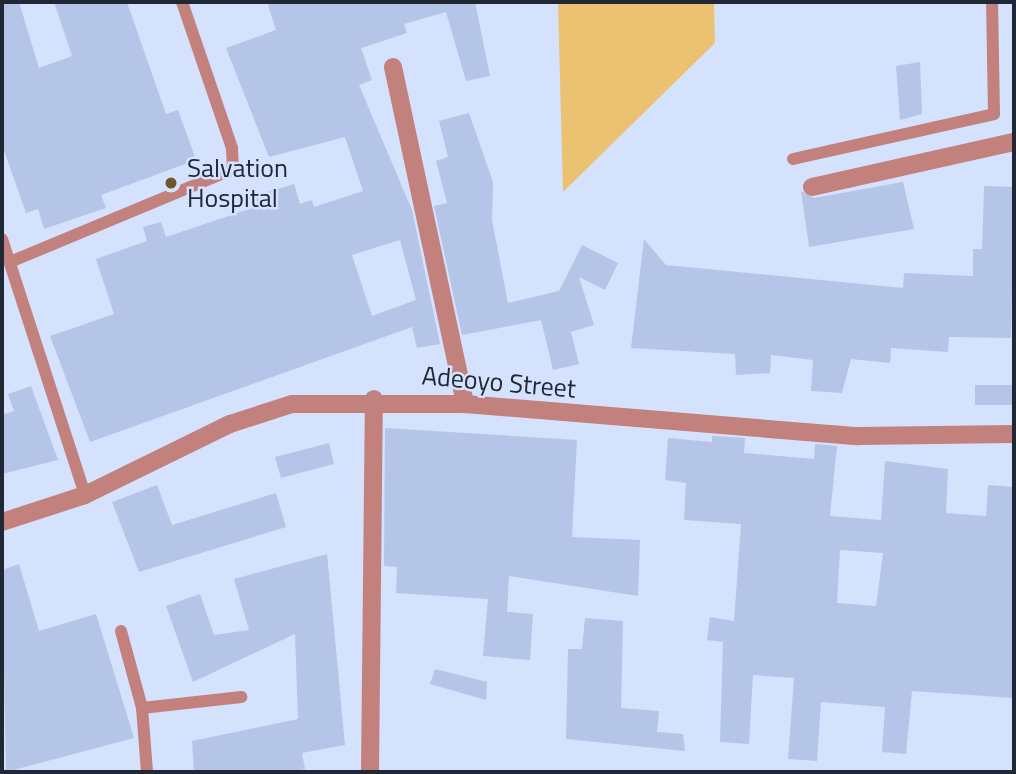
<!DOCTYPE html>
<style>
body{margin:0}
#map{position:relative;width:1016px;height:774px;overflow:hidden;background:#d4e2fe;font-family:"Titillium Web",sans-serif}
div>[style]{position:absolute}
[style*='--x']{left:calc(var(--x)*1px);top:calc(var(--y)*1px);width:calc(var(--w)*1px);rotate:calc(var(--a)*1deg)}
.green>*{inset:0;background:#ebc271}
.building>*{inset:0;background:#b4c5e7}
.service>*{height:12px;margin:-6px;padding:0 6px;transform-origin:6px;border-radius:6px;background:#c3817d}
.minor>*{height:18px;margin:-9px;padding:0 9px;transform-origin:9px;border-radius:9px;background:#c3817d}
.dots>*{width:19px;height:19px;translate:-50% -50%;box-sizing:border-box;border:4px solid #d4e2fe;border-radius:50%}
span{translate:-50% -50%;white-space:nowrap;text-align:center;line-height:1.15;-webkit-text-stroke:5px #d4e2fe;paint-order:stroke}
.poi-label{font-size:26px;color:#212835}
.left{translate:0 -50%;text-align:left}
.street-label{font-size:26px;color:#212835}
.frame{position:absolute;inset:0;border:4px solid #212835;pointer-events:none}
</style>
<div id="map">
<div class="green">
<i style="clip-path:polygon(558px 2px,714px 2px,715px 43px,563px 192px)"></i>
</div>
<div class="building">
<i style="clip-path:polygon(2px 2px,19px 2px,39px 68px,72px 56px,54px 2px,127px 2px,166px 114px,178px 110px,196px 160px,101px 195px,106px 208px,44px 229px,38px 209px,26px 213px,2px 145px)"></i>
<i style="clip-path:polygon(evenodd,267px 2px,475px 2px,490px 76px,466px 81px,446px 12px,404px 24px,407px 33px,361px 48px,372px 80px,359px 85px,412px 210px,440px 344px,417px 348px,412px 327px,90px 442px,50px 336px,114px 314px,96px 259px,147px 241px,143px 227px,161px 222px,166px 237px,258px 206px,255px 196px,294px 184px,300px 204px,312px 200px,314px 207px,363px 191px,345px 137px,269px 157px,226px 48px,276px 30px,267px 2px,400px 240px,416px 300px,372px 316px,352px 255px,400px 240px)"></i>
<i style="clip-path:polygon(920px 62px,922px 114px,900px 120px,896px 66px)"></i>
<i style="clip-path:polygon(469px 113px,493px 182px,492px 220px,508px 303px,559px 291px,582px 245px,618px 263px,605px 290px,579px 277px,594px 325px,571px 332px,579px 364px,553px 370px,541px 320px,462px 335px,434px 206px,447px 203px,436px 161px,448px 157px,439px 121px)"></i>
<i style="clip-path:polygon(903px 182px,914px 229px,809px 247px,801px 191px,814px 198px)"></i>
<i style="clip-path:polygon(984px 186px,1014px 187px,1011px 338px,949px 337px,948px 352px,891px 348px,890px 363px,851px 359px,842px 393px,811px 391px,813px 360px,771px 355px,770px 373px,736px 375px,735px 354px,631px 348px,644px 239px,666px 265px,903px 288px,904px 273px,973px 276px,973px 249px,982px 249px)"></i>
<i style="clip-path:polygon(975px 385px,1014px 385px,1014px 405px,975px 405px)"></i>
<i style="clip-path:polygon(31px 386px,58px 460px,2px 474px,2px 415px,14px 411px,8px 394px)"></i>
<i style="clip-path:polygon(385px 428px,577px 440px,572px 537px,640px 540px,638px 596px,509px 576px,507px 612px,533px 614px,530px 660px,483px 656px,488px 599px,396px 593px,397px 567px,384px 566px)"></i>
<i style="clip-path:polygon(evenodd,712px 436px,745px 438px,744px 453px,814px 459px,815px 444px,837px 446px,830px 516px,881px 520px,885px 461px,948px 469px,946px 513px,986px 516px,988px 485px,1013px 487px,1014px 698px,912px 691px,906px 754px,882px 752px,885px 707px,821px 702px,817px 761px,788px 759px,794px 678px,753px 675px,749px 744px,720px 742px,723px 642px,707px 640px,710px 617px,734px 621px,741px 524px,684px 520px,686px 483px,665px 480px,668px 438px,712px 442px,712px 436px,840px 550px,883px 553px,876px 606px,837px 603px,840px 550px)"></i>
<i style="clip-path:polygon(329px 443px,334px 464px,281px 478px,275px 457px)"></i>
<i style="clip-path:polygon(157px 485px,172px 525px,276px 493px,286px 527px,139px 572px,112px 502px)"></i>
<i style="clip-path:polygon(327px 554px,345px 745px,302px 753px,305px 769px,291px 772px,194px 772px,192px 741px,298px 719px,295px 634px,193px 682px,166px 606px,200px 594px,214px 635px,249px 630px,234px 579px)"></i>
<i style="clip-path:polygon(19px 564px,39px 631px,96px 614px,134px 738px,6px 772px,2px 570px)"></i>
<i style="clip-path:polygon(585px 618px,623px 621px,621px 708px,659px 711px,657px 732px,683px 734px,685px 751px,566px 739px,568px 649px,582px 649px)"></i>
<i style="clip-path:polygon(435px 669px,487px 682px,486px 700px,430px 684px)"></i>
</div>
<div class="service">
<i style="--x:793;--y:159;--w:206;--a:-12.6"></i>
<i style="--x:994;--y:114;--w:112;--a:-91"></i>
<i style="--x:2;--y:239;--w:269;--a:72"></i>
<i style="--x:10;--y:262;--w:242;--a:-22.6"></i>
<i style="--x:233;--y:169;--w:21;--a:-93"></i>
<i style="--x:232;--y:148;--w:154;--a:-108.9"></i>
<i style="--x:121;--y:631;--w:80;--a:74.7"></i>
<i style="--x:142;--y:708;--w:64;--a:85.5"></i>
<i style="--x:142;--y:708;--w:100;--a:-6.3"></i>
</div>
<div class="minor">
<i style="--x:393;--y:67;--w:345;--a:77.9"></i>
<i style="--x:812;--y:187;--w:207;--a:-12.6"></i>
<i style="--x:2;--y:522;--w:87;--a:-18"></i>
<i style="--x:85;--y:495;--w:161;--a:-26.1"></i>
<i style="--x:230;--y:424;--w:65;--a:-17.9"></i>
<i style="--x:292;--y:404;--w:173;--a:0"></i>
<i style="--x:465;--y:404;--w:394;--a:4.7"></i>
<i style="--x:858;--y:436;--w:156;--a:-0.7"></i>
<i style="--x:370;--y:772;--w:373;--a:-89.4"></i>
</div>
<div class="dots">
<i style="left:171px;top:183px;background:#6f5828"></i>
</div>
<div class="poi-label">
<span class="left" style="left:187px;top:183px">Salvation<br>Hospital</span>
</div>
<div class="street-label">
<span style="left:499px;top:382px;rotate:5deg">Adeoyo Street</span>
</div>
<div class="frame"></div>
</div>
